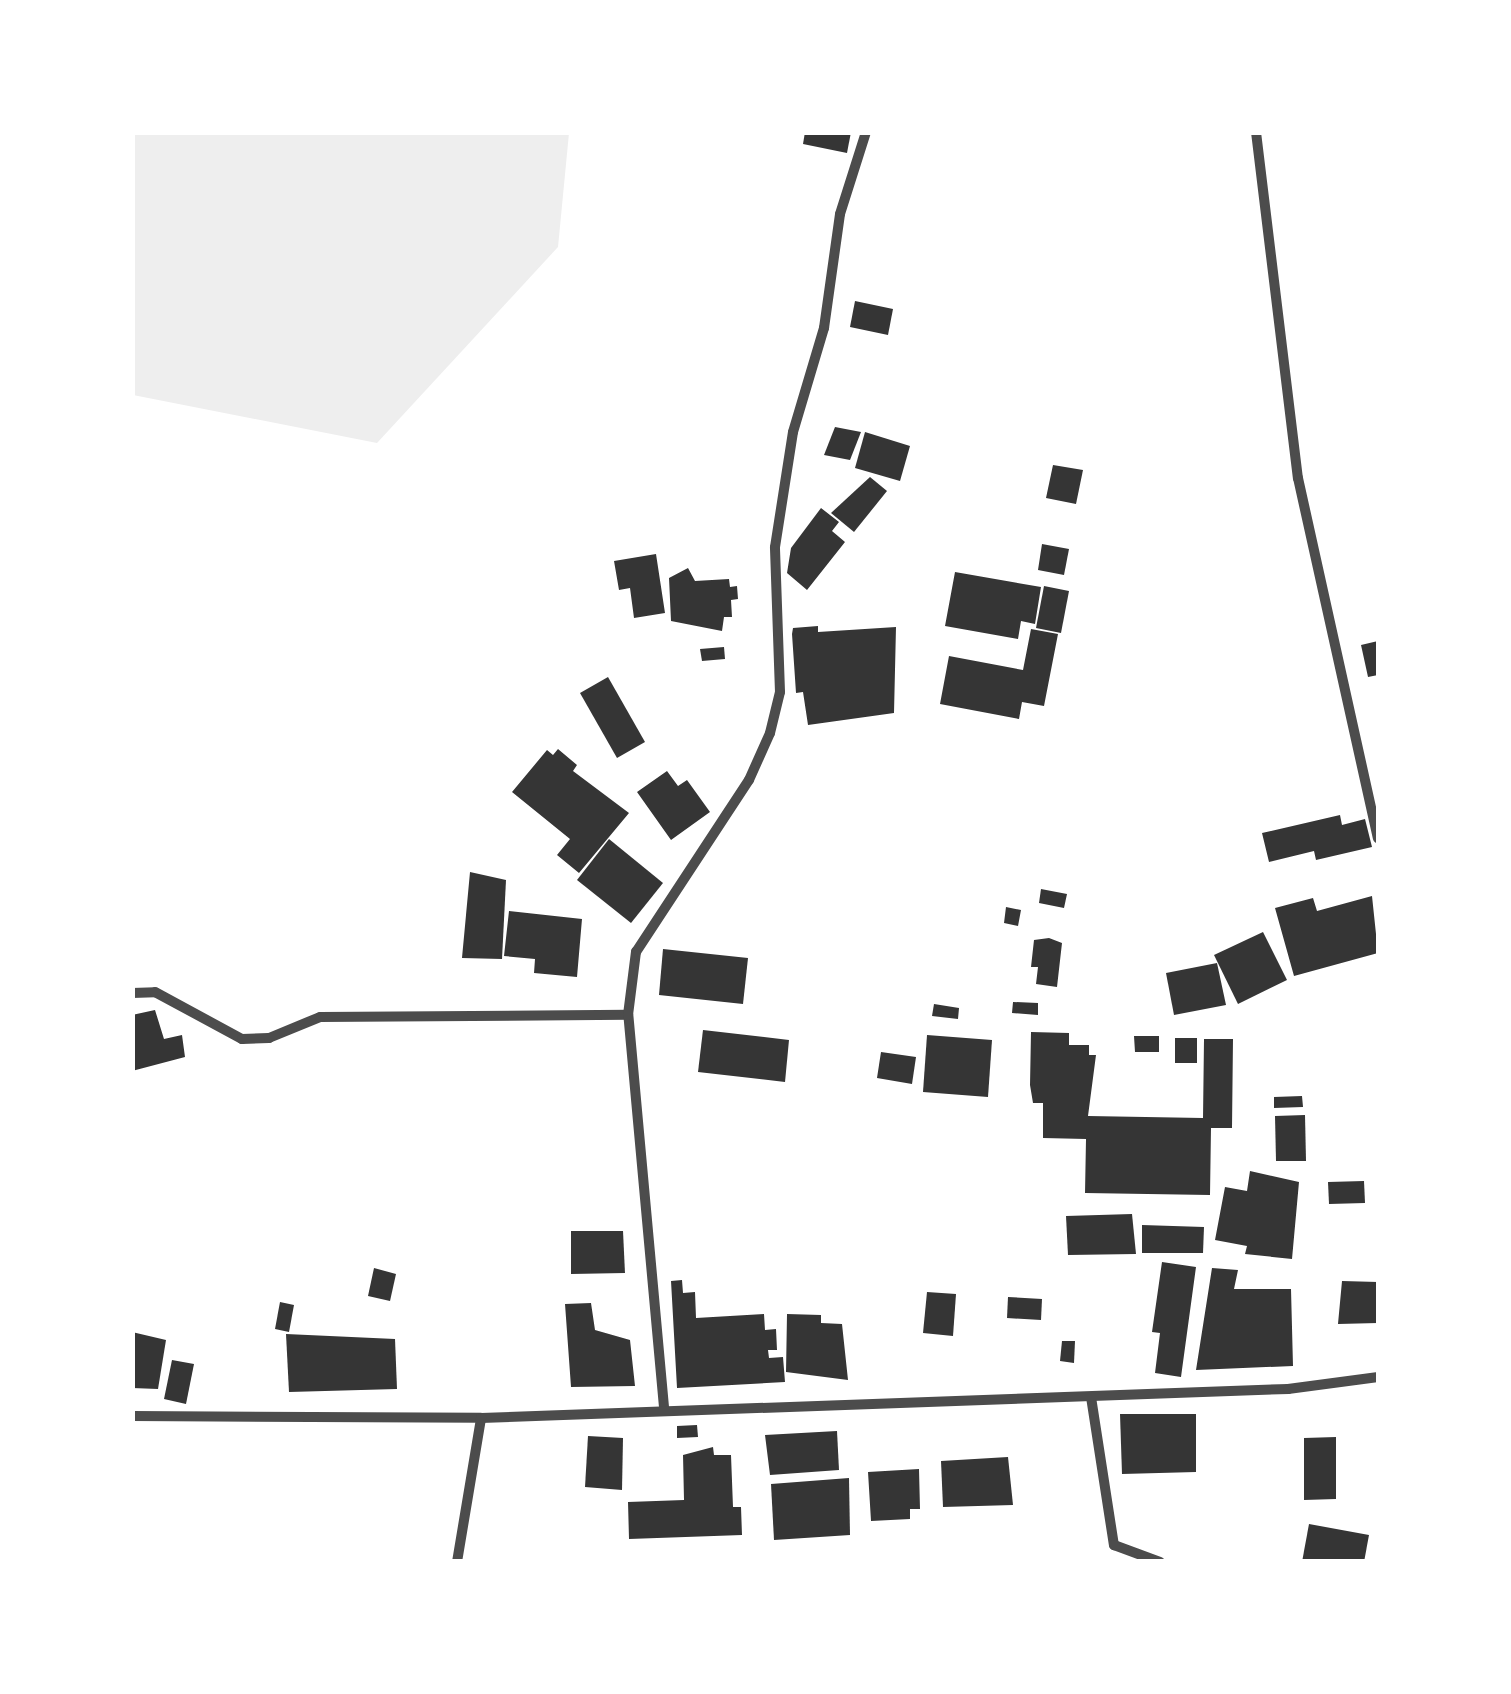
<!DOCTYPE html>
<style>
body{margin:0}
#map{position:relative;width:1511px;height:1694px;overflow:hidden;background:#fff;font-family:"Nunito Sans",sans-serif}
div>[style]{position:absolute}
[style*='--x']{left:calc(var(--x)*1px);top:calc(var(--y)*1px);width:calc(var(--w)*1px);rotate:calc(var(--a)*1deg)}
.green>*{inset:0;background:#eee}
.building>*{inset:0;background:#353535}
.minor>*{height:10px;margin:-5px;padding:0 5px;transform-origin:5px;border-radius:5px;background:#4c4c4c}
span{translate:-50% -50%;white-space:nowrap;text-align:center;line-height:1.15;-webkit-text-stroke:8px #fff;paint-order:stroke}
.frame{position:absolute;inset:0;border:135px solid #fff;pointer-events:none}
</style>
<div id="map">
<div class="green">
<i style="clip-path:polygon(132px 133px,569px 133px,558px 247px,377px 443px,133px 395px)"></i>
</div>
<div class="building">
<i style="clip-path:polygon(805px 132px,851px 132px,847px 153px,803px 144px)"></i>
<i style="clip-path:polygon(855px 301px,893px 309px,888px 335px,850px 327px)"></i>
<i style="clip-path:polygon(835px 427px,861px 432px,850px 460px,824px 455px)"></i>
<i style="clip-path:polygon(865px 432px,910px 446px,900px 481px,855px 468px)"></i>
<i style="clip-path:polygon(1053px 465px,1083px 470px,1076px 504px,1046px 498px)"></i>
<i style="clip-path:polygon(870px 477px,887px 491px,854px 532px,831px 513px)"></i>
<i style="clip-path:polygon(821px 508px,839px 522px,832px 531px,845px 542px,807px 590px,787px 573px,791px 548px)"></i>
<i style="clip-path:polygon(1042px 544px,1069px 549px,1064px 575px,1038px 570px)"></i>
<i style="clip-path:polygon(656px 554px,665px 613px,634px 618px,630px 588px,619px 590px,614px 561px)"></i>
<i style="clip-path:polygon(688px 568px,695px 581px,729px 579px,730px 587px,737px 586px,738px 599px,731px 600px,732px 617px,724px 617px,722px 631px,671px 621px,669px 578px)"></i>
<i style="clip-path:polygon(955px 572px,1041px 587px,1035px 624px,1021px 621px,1018px 639px,945px 626px)"></i>
<i style="clip-path:polygon(1044px 586px,1069px 591px,1061px 633px,1036px 628px)"></i>
<i style="clip-path:polygon(818px 626px,818px 632px,896px 627px,894px 713px,808px 725px,803px 692px,796px 693px,792px 634px,793px 628px)"></i>
<i style="clip-path:polygon(1031px 629px,1058px 634px,1044px 706px,1022px 702px,1019px 719px,940px 704px,949px 656px,1023px 670px)"></i>
<i style="clip-path:polygon(1378px 641px,1378px 675px,1368px 677px,1361px 645px)"></i>
<i style="clip-path:polygon(724px 647px,725px 659px,702px 661px,700px 649px)"></i>
<i style="clip-path:polygon(608px 677px,645px 742px,617px 758px,580px 693px)"></i>
<i style="clip-path:polygon(558px 749px,577px 765px,573px 771px,629px 813px,579px 873px,557px 855px,570px 839px,512px 792px,547px 750px,553px 755px)"></i>
<i style="clip-path:polygon(667px 771px,678px 786px,687px 780px,710px 812px,671px 840px,637px 792px)"></i>
<i style="clip-path:polygon(1340px 815px,1342px 825px,1365px 819px,1372px 847px,1316px 860px,1314px 851px,1269px 862px,1262px 833px)"></i>
<i style="clip-path:polygon(609px 839px,663px 883px,631px 923px,577px 880px)"></i>
<i style="clip-path:polygon(470px 872px,506px 880px,502px 959px,462px 958px)"></i>
<i style="clip-path:polygon(1041px 889px,1067px 894px,1064px 908px,1039px 903px)"></i>
<i style="clip-path:polygon(1372px 896px,1378px 953px,1294px 976px,1275px 908px,1313px 898px,1317px 911px)"></i>
<i style="clip-path:polygon(1006px 907px,1021px 910px,1018px 926px,1004px 923px)"></i>
<i style="clip-path:polygon(509px 911px,582px 919px,577px 977px,534px 973px,535px 959px,504px 956px)"></i>
<i style="clip-path:polygon(1263px 932px,1287px 980px,1238px 1004px,1214px 955px)"></i>
<i style="clip-path:polygon(1049px 938px,1062px 943px,1057px 987px,1036px 984px,1038px 967px,1031px 967px,1034px 940px)"></i>
<i style="clip-path:polygon(663px 949px,748px 958px,743px 1004px,659px 995px)"></i>
<i style="clip-path:polygon(1217px 963px,1226px 1005px,1174px 1015px,1166px 973px)"></i>
<i style="clip-path:polygon(1013px 1002px,1038px 1003px,1038px 1015px,1012px 1013px)"></i>
<i style="clip-path:polygon(934px 1004px,959px 1008px,958px 1019px,932px 1016px)"></i>
<i style="clip-path:polygon(155px 1010px,164px 1039px,182px 1035px,185px 1057px,132px 1071px,132px 1015px)"></i>
<i style="clip-path:polygon(703px 1030px,789px 1040px,785px 1082px,698px 1072px)"></i>
<i style="clip-path:polygon(1031px 1032px,1069px 1033px,1069px 1045px,1089px 1045px,1089px 1055px,1096px 1055px,1088px 1116px,1203px 1118px,1204px 1039px,1233px 1039px,1232px 1128px,1211px 1128px,1210px 1195px,1085px 1193px,1086px 1139px,1043px 1138px,1043px 1103px,1033px 1103px,1030px 1085px)"></i>
<i style="clip-path:polygon(927px 1035px,992px 1040px,988px 1097px,923px 1092px)"></i>
<i style="clip-path:polygon(1134px 1036px,1159px 1036px,1159px 1052px,1135px 1052px)"></i>
<i style="clip-path:polygon(1175px 1038px,1197px 1038px,1197px 1063px,1175px 1063px)"></i>
<i style="clip-path:polygon(881px 1052px,916px 1057px,912px 1084px,877px 1078px)"></i>
<i style="clip-path:polygon(1302px 1096px,1303px 1107px,1274px 1108px,1274px 1097px)"></i>
<i style="clip-path:polygon(1305px 1115px,1306px 1161px,1276px 1161px,1275px 1116px)"></i>
<i style="clip-path:polygon(1250px 1171px,1299px 1182px,1292px 1259px,1245px 1254px,1247px 1246px,1215px 1240px,1225px 1187px,1247px 1191px)"></i>
<i style="clip-path:polygon(1364px 1181px,1365px 1203px,1329px 1204px,1328px 1182px)"></i>
<i style="clip-path:polygon(1132px 1214px,1136px 1254px,1068px 1255px,1066px 1216px)"></i>
<i style="clip-path:polygon(1142px 1225px,1204px 1227px,1203px 1253px,1142px 1253px)"></i>
<i style="clip-path:polygon(571px 1231px,623px 1231px,625px 1273px,571px 1274px)"></i>
<i style="clip-path:polygon(1162px 1262px,1196px 1267px,1181px 1377px,1155px 1373px,1160px 1333px,1152px 1332px)"></i>
<i style="clip-path:polygon(374px 1268px,396px 1274px,390px 1301px,368px 1296px)"></i>
<i style="clip-path:polygon(1212px 1268px,1238px 1270px,1234px 1289px,1291px 1289px,1293px 1366px,1196px 1370px)"></i>
<i style="clip-path:polygon(682px 1280px,683px 1293px,695px 1292px,696px 1318px,764px 1314px,765px 1330px,776px 1329px,777px 1350px,768px 1350px,769px 1358px,783px 1357px,785px 1382px,677px 1388px,671px 1281px)"></i>
<i style="clip-path:polygon(1342px 1281px,1378px 1282px,1378px 1323px,1338px 1324px)"></i>
<i style="clip-path:polygon(927px 1292px,956px 1294px,953px 1336px,923px 1333px)"></i>
<i style="clip-path:polygon(1008px 1297px,1042px 1299px,1041px 1320px,1007px 1318px)"></i>
<i style="clip-path:polygon(280px 1302px,294px 1305px,289px 1332px,275px 1329px)"></i>
<i style="clip-path:polygon(591px 1303px,595px 1330px,630px 1340px,635px 1386px,571px 1387px,565px 1304px)"></i>
<i style="clip-path:polygon(787px 1314px,821px 1315px,821px 1323px,842px 1324px,848px 1380px,786px 1372px)"></i>
<i style="clip-path:polygon(132px 1332px,166px 1340px,158px 1389px,132px 1388px)"></i>
<i style="clip-path:polygon(286px 1334px,395px 1339px,397px 1389px,289px 1392px)"></i>
<i style="clip-path:polygon(1062px 1341px,1075px 1341px,1074px 1363px,1060px 1361px)"></i>
<i style="clip-path:polygon(172px 1360px,194px 1364px,186px 1404px,164px 1399px)"></i>
<i style="clip-path:polygon(1120px 1414px,1196px 1414px,1196px 1472px,1122px 1474px)"></i>
<i style="clip-path:polygon(697px 1425px,698px 1437px,677px 1438px,677px 1426px)"></i>
<i style="clip-path:polygon(837px 1431px,839px 1470px,770px 1475px,765px 1435px)"></i>
<i style="clip-path:polygon(588px 1436px,623px 1438px,622px 1490px,585px 1487px)"></i>
<i style="clip-path:polygon(1336px 1437px,1336px 1499px,1304px 1500px,1304px 1438px)"></i>
<i style="clip-path:polygon(713px 1447px,714px 1455px,731px 1455px,733px 1507px,741px 1507px,742px 1535px,629px 1539px,628px 1502px,684px 1500px,683px 1455px)"></i>
<i style="clip-path:polygon(1008px 1457px,1013px 1505px,943px 1507px,941px 1461px)"></i>
<i style="clip-path:polygon(919px 1469px,920px 1509px,910px 1509px,910px 1519px,871px 1521px,868px 1472px)"></i>
<i style="clip-path:polygon(849px 1478px,850px 1535px,774px 1540px,771px 1484px)"></i>
<i style="clip-path:polygon(1309px 1524px,1369px 1535px,1364px 1562px,1302px 1562px)"></i>
</div>
<div class="minor">
<i style="--x:1256;--y:132;--w:349;--a:83.1"></i>
<i style="--x:1298;--y:478;--w:369;--a:77.5"></i>
<i style="--x:132;--y:993;--w:23;--a:-2"></i>
<i style="--x:155;--y:992;--w:99;--a:28.4"></i>
<i style="--x:242;--y:1039;--w:27;--a:-2"></i>
<i style="--x:269;--y:1038;--w:55;--a:-22.4"></i>
<i style="--x:320;--y:1017;--w:308;--a:-0.4"></i>
<i style="--x:1091;--y:1397;--w:150;--a:81.2"></i>
<i style="--x:1114;--y:1545;--w:49;--a:20.3"></i>
<i style="--x:664;--y:1407;--w:394;--a:-95.2"></i>
<i style="--x:628;--y:1015;--w:64;--a:-82.8"></i>
<i style="--x:636;--y:952;--w:206;--a:-56.7"></i>
<i style="--x:749;--y:780;--w:51;--a:-65.9"></i>
<i style="--x:770;--y:733;--w:42;--a:-76.3"></i>
<i style="--x:780;--y:692;--w:145;--a:-92"></i>
<i style="--x:775;--y:547;--w:116;--a:-81.1"></i>
<i style="--x:793;--y:432;--w:109;--a:-73.4"></i>
<i style="--x:824;--y:328;--w:115;--a:-82"></i>
<i style="--x:840;--y:214;--w:86;--a:-72.4"></i>
<i style="--x:132;--y:1416;--w:349;--a:0.3"></i>
<i style="--x:481;--y:1418;--w:808;--a:-2.06"></i>
<i style="--x:1288;--y:1389;--w:91;--a:-7.6"></i>
<i style="--x:457;--y:1562;--w:146;--a:-80.5"></i>
</div>
<div class="frame"></div>
</div>
